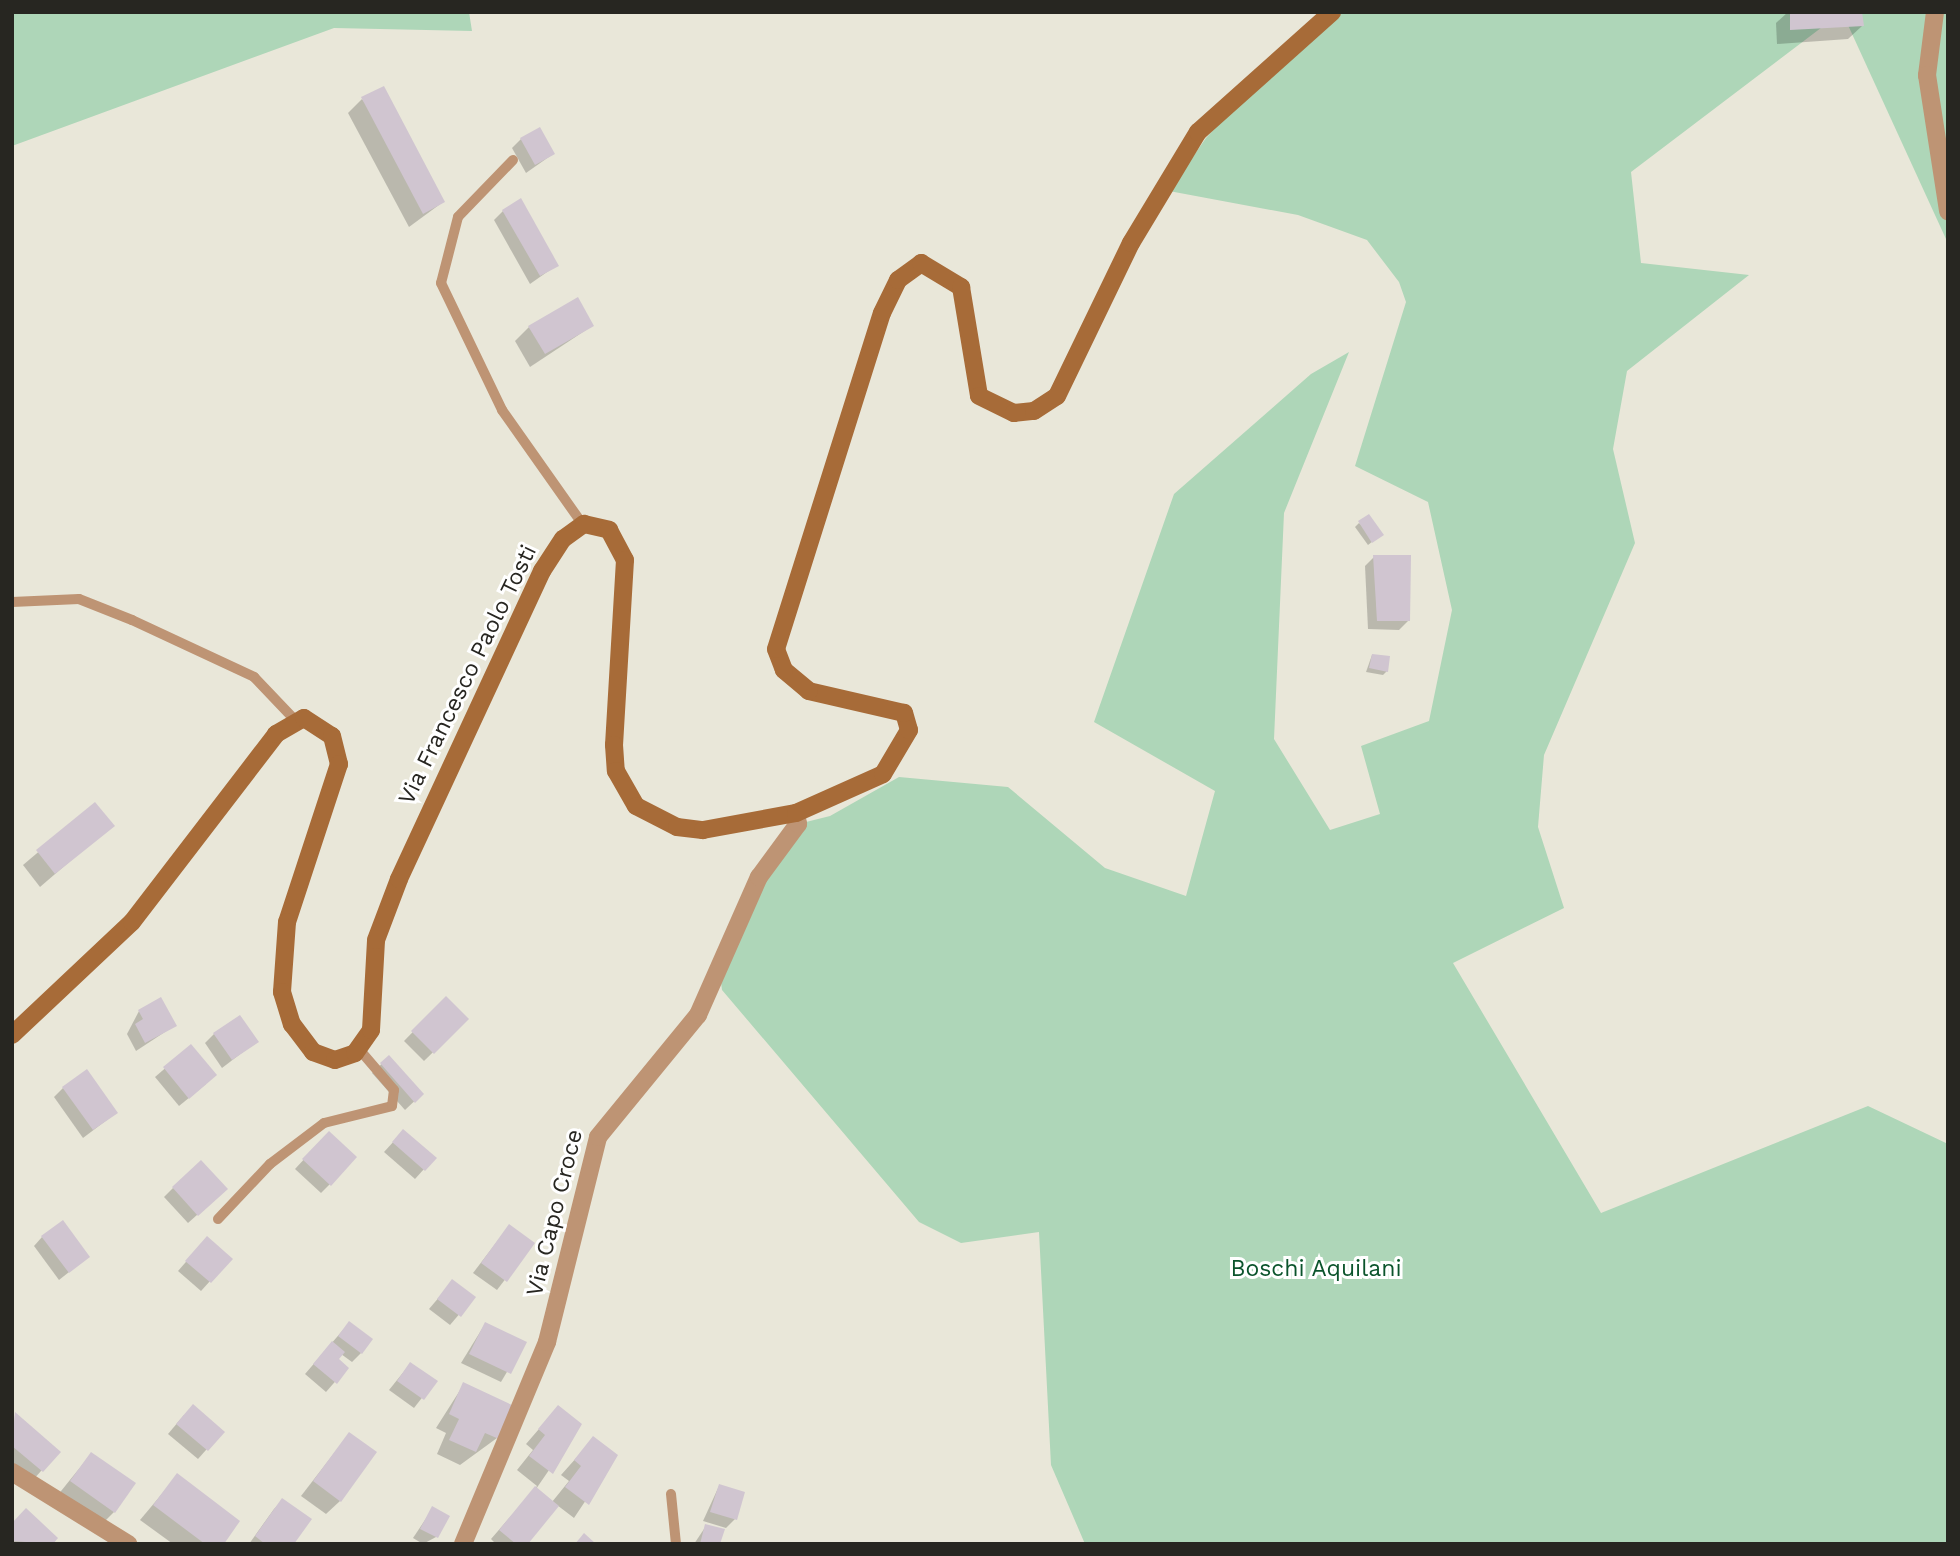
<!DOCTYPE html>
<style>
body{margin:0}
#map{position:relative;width:1960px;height:1556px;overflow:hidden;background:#e9e7d9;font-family:"Work Sans",sans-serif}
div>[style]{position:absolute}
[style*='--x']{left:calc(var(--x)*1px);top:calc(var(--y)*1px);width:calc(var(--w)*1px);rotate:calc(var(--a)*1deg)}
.green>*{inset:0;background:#aed6b8}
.shadow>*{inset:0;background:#0003}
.building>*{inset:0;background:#d0c5d0}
.lane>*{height:10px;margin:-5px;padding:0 5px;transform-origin:5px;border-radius:5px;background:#be9474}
.street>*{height:18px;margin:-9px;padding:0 9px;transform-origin:9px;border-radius:9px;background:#be9474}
.secondary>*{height:18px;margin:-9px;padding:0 9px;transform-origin:9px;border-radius:9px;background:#a76b38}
span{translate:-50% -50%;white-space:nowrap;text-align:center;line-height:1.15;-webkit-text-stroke:6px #fff;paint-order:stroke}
.street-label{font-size:23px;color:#272621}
.park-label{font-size:23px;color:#0b542c}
.frame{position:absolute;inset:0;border:14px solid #272621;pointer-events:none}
</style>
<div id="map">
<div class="green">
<i style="clip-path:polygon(12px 12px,469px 12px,472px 31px,334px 28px,12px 146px)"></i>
<i style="clip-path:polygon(1323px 12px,1842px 12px,1631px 172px,1641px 263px,1749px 275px,1627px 371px,1613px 449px,1635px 543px,1544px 755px,1538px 827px,1564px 908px,1453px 963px,1601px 1213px,1868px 1106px,1948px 1144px,1948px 1544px,1085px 1544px,1051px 1465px,1039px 1232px,961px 1243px,919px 1222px,722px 990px,719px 967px,798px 824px,830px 816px,899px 777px,1008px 787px,1105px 868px,1186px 896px,1215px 791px,1094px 722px,1174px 494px,1311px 374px,1349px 352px,1284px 513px,1274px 739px,1330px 830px,1380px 814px,1361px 746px,1429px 721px,1452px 610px,1428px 502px,1355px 466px,1406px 302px,1399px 282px,1367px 240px,1298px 215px,1169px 191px,1206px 138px)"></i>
<i style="clip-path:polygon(1842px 12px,1948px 12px,1948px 243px,1946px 239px)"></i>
</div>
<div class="shadow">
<i style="clip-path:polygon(1788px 12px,1860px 12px,1862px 26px,1848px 39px,1777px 44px,1776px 23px)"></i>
<i style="clip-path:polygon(362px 99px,443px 202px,409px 227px,348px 113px)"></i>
<i style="clip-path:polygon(521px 139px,553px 154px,526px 173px,512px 148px)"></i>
<i style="clip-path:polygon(503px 211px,557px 265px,530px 284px,494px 220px)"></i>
<i style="clip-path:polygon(592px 326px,530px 367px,515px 341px,529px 327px)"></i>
<i style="clip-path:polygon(1359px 523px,1377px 538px,1368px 545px,1355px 527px)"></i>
<i style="clip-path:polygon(1374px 557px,1408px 621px,1399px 630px,1368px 629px,1365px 566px)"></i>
<i style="clip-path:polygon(1372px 655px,1387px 671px,1383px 675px,1366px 672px)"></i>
<i style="clip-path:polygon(95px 804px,112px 825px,40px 887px,23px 865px)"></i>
<i style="clip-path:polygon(446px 998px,467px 1019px,424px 1061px,404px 1041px)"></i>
<i style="clip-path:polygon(139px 1011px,174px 1026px,136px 1051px,127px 1034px)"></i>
<i style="clip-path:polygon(214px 1034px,256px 1042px,222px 1068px,205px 1043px)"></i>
<i style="clip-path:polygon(191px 1046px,206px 1084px,179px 1106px,155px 1077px)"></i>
<i style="clip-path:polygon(389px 1057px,422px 1094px,405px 1110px,372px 1073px)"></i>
<i style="clip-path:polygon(63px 1088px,116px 1113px,83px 1138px,54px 1097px)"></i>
<i style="clip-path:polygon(395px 1140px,434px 1158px,415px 1179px,384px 1152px)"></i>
<i style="clip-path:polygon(320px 1142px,330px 1184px,321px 1193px,295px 1169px)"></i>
<i style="clip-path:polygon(173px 1188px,216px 1198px,188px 1223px,164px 1197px)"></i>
<i style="clip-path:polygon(509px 1226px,533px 1243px,497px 1290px,473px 1273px)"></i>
<i style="clip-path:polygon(42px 1237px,88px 1257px,59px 1280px,34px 1246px)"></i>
<i style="clip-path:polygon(199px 1247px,230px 1259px,201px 1291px,178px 1271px)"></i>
<i style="clip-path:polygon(452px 1282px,473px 1298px,450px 1325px,429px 1309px)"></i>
<i style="clip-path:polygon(349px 1323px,361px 1353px,352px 1362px,341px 1354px,337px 1360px,347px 1368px,326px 1392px,305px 1374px)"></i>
<i style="clip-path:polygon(485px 1324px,524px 1343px,501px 1382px,461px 1363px)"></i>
<i style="clip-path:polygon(410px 1364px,435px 1381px,414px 1408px,389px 1390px)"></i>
<i style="clip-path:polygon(464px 1384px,512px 1406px,497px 1438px,460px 1465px,437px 1454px,446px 1433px,436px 1428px)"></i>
<i style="clip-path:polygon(558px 1407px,580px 1425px,536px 1489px,552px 1502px,569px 1481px,561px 1475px,594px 1438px,616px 1455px,574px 1518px,557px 1505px,525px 1544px,496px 1544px,491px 1539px,537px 1486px,517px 1470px,533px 1450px,526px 1444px)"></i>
<i style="clip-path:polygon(15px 1415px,58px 1452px,33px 1480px,12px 1462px)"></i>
<i style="clip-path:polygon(184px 1415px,222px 1432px,198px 1459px,168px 1434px)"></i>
<i style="clip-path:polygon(349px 1434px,340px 1501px,326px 1514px,301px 1496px)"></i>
<i style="clip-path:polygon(91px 1454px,114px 1512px,100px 1526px,57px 1496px)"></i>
<i style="clip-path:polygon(177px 1476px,221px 1544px,173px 1544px,140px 1520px)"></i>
<i style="clip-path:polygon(719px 1486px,735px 1519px,726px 1528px,703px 1521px)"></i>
<i style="clip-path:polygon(283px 1500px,292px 1544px,249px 1544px,274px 1509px)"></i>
<i style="clip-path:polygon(433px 1508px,447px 1516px,436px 1537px,423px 1544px,413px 1538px)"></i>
<i style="clip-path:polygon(12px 1525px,50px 1544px,12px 1544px)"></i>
<i style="clip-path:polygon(706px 1526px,719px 1544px,694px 1544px)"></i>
</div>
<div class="building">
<i style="clip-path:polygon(1790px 12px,1862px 12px,1864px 26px,1790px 30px)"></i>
<i style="clip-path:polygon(384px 86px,445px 202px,423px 214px,361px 97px)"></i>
<i style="clip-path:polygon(540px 127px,555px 154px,535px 165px,520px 138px)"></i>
<i style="clip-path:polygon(521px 198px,559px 266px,540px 276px,502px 210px)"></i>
<i style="clip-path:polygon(578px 297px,594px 326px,545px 354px,528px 326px)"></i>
<i style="clip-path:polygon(1369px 514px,1384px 535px,1372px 543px,1358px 521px)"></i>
<i style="clip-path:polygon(1373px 555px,1411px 555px,1410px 621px,1377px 621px)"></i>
<i style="clip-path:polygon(1372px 654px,1390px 656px,1388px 672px,1369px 668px)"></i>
<i style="clip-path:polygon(95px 802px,115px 826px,55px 874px,36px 850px)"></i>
<i style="clip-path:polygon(446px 996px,469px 1019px,434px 1054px,411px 1031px)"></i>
<i style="clip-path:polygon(161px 997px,177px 1026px,145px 1043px,135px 1024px,143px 1019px,138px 1010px)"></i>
<i style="clip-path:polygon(240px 1015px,259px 1042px,232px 1060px,213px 1033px)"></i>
<i style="clip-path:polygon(191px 1044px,217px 1075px,189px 1099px,163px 1067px)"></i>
<i style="clip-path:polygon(389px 1055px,424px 1094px,415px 1103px,380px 1063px)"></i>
<i style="clip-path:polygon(87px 1069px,118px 1113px,93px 1130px,62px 1087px)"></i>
<i style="clip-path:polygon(403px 1129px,437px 1158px,425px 1171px,392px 1142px)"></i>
<i style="clip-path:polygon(329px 1131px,357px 1157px,331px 1186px,302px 1159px)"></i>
<i style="clip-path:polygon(201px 1160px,228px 1189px,198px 1216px,172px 1187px)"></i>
<i style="clip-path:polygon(63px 1220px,90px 1257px,69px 1273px,41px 1236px)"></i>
<i style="clip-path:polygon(509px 1224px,535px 1243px,507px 1282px,481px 1263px)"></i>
<i style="clip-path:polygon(207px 1236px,233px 1259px,211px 1283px,185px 1261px)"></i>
<i style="clip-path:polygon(452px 1279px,476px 1297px,461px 1317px,437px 1299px)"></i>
<i style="clip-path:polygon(349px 1321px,373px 1339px,362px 1354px,338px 1336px)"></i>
<i style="clip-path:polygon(485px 1322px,527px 1342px,511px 1374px,469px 1354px)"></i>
<i style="clip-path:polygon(332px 1341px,345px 1352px,339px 1359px,349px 1368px,337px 1384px,313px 1364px)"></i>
<i style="clip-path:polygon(410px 1362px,438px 1381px,424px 1400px,397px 1381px)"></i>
<i style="clip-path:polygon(463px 1382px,514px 1406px,499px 1439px,485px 1433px,476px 1452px,449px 1440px,459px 1419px,449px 1414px)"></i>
<i style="clip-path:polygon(193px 1404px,225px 1432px,208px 1451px,176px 1424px)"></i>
<i style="clip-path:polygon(558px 1405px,582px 1424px,553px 1474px,529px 1456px,545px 1435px,538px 1429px)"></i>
<i style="clip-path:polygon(15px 1412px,61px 1452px,43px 1472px,12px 1446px)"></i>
<i style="clip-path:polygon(349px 1432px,377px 1452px,341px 1502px,313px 1481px)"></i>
<i style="clip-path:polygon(593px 1436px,618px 1455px,589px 1505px,565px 1487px,581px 1466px,574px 1460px)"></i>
<i style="clip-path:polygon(91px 1452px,136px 1483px,115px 1513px,70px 1481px)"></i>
<i style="clip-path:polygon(177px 1473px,240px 1521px,224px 1544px,205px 1544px,153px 1505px)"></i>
<i style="clip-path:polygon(719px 1484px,745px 1492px,737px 1520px,710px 1512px)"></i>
<i style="clip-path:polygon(535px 1486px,559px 1506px,528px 1544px,516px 1544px,499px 1530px)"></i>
<i style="clip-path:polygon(282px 1498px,312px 1519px,294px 1544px,265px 1544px,255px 1536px)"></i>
<i style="clip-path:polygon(432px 1506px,450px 1516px,438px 1538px,420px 1529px)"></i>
<i style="clip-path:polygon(26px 1508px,58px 1538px,53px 1544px,12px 1541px,12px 1523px)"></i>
<i style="clip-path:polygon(705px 1524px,725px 1529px,720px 1544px,700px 1544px)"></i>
<i style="clip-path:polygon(584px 1533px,596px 1544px,575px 1544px)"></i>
</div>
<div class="lane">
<i style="--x:513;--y:160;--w:79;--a:134"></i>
<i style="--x:458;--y:217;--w:68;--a:104.4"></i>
<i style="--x:441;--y:283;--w:141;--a:64.3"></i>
<i style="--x:502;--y:410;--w:141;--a:54.8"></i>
<i style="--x:12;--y:602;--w:67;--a:-2.6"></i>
<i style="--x:79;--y:599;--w:57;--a:21.6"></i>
<i style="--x:132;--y:620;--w:135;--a:25"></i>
<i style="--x:254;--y:677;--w:58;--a:46.4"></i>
<i style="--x:218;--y:1219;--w:76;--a:-46.6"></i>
<i style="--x:270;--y:1164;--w:68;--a:-37.2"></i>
<i style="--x:324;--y:1123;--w:70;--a:-14"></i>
<i style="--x:392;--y:1106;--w:16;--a:-83"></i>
<i style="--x:394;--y:1090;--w:54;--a:-130.5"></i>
<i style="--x:671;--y:1494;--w:50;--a:84.3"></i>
</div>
<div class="street">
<i style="--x:1935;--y:12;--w:64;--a:97.2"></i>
<i style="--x:1927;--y:75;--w:138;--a:81.2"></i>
<i style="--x:12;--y:1472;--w:137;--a:31.8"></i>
<i style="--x:463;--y:1544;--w:219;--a:-67.4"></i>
<i style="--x:547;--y:1342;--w:211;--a:-76"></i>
<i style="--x:598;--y:1137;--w:158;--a:-50.7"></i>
<i style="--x:698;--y:1015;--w:151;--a:-66.2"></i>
<i style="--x:759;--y:877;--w:66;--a:-53.7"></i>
<i style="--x:798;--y:824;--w:11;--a:-100"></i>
</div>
<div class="secondary">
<i style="--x:12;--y:1035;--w:165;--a:-43.3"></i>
<i style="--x:132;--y:922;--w:237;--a:-52.5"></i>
<i style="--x:276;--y:734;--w:32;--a:-30"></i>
<i style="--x:304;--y:718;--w:33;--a:33"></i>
<i style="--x:332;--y:736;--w:29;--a:76"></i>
<i style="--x:339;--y:764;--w:166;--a:108.2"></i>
<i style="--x:287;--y:922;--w:70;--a:94.1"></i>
<i style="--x:282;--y:992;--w:34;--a:73"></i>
<i style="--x:292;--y:1024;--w:35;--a:53"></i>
<i style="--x:313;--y:1052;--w:23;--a:20"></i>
<i style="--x:335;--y:1060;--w:21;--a:-19"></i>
<i style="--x:355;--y:1053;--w:28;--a:-55"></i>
<i style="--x:371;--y:1030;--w:90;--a:-86.8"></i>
<i style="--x:376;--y:940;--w:65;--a:-69.3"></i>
<i style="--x:399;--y:879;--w:340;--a:-65.1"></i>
<i style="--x:542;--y:571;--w:38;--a:-57"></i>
<i style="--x:563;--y:539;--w:26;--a:-36"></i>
<i style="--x:584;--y:524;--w:26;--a:13"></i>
<i style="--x:609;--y:530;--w:34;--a:62"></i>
<i style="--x:625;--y:560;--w:185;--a:93.4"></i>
<i style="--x:614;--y:745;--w:26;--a:86"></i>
<i style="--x:616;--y:771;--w:40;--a:60.3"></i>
<i style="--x:636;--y:806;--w:46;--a:27.1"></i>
<i style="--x:677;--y:827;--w:26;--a:7"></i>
<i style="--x:703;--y:830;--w:95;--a:-10.4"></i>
<i style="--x:796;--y:813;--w:95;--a:-24.1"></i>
<i style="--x:883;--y:774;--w:51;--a:-59.4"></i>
<i style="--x:909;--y:730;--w:18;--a:-106"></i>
<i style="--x:904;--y:713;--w:98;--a:-167"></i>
<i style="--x:809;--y:691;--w:33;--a:-140"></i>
<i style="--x:784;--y:670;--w:22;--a:-111"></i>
<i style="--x:776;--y:649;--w:352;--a:-72.5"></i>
<i style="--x:882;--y:313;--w:37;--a:-64"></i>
<i style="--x:898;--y:280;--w:29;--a:-36"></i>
<i style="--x:921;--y:263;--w:47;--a:31"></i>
<i style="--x:961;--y:287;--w:110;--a:80.6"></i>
<i style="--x:979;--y:396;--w:39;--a:26"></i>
<i style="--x:1014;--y:413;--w:20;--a:-6"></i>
<i style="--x:1034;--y:411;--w:27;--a:-33"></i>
<i style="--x:1057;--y:396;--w:170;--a:-64.2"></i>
<i style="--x:1131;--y:243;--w:130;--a:-58.9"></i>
<i style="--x:1198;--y:132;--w:180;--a:-41.8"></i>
</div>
<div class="street-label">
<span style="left:468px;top:675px;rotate:-64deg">Via Francesco Paolo Tosti</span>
<span style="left:555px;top:1213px;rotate:-76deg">Via Capo Croce</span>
</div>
<div class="park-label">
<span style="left:1316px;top:1269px">Boschi Aquilani</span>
</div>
<div class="frame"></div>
</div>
